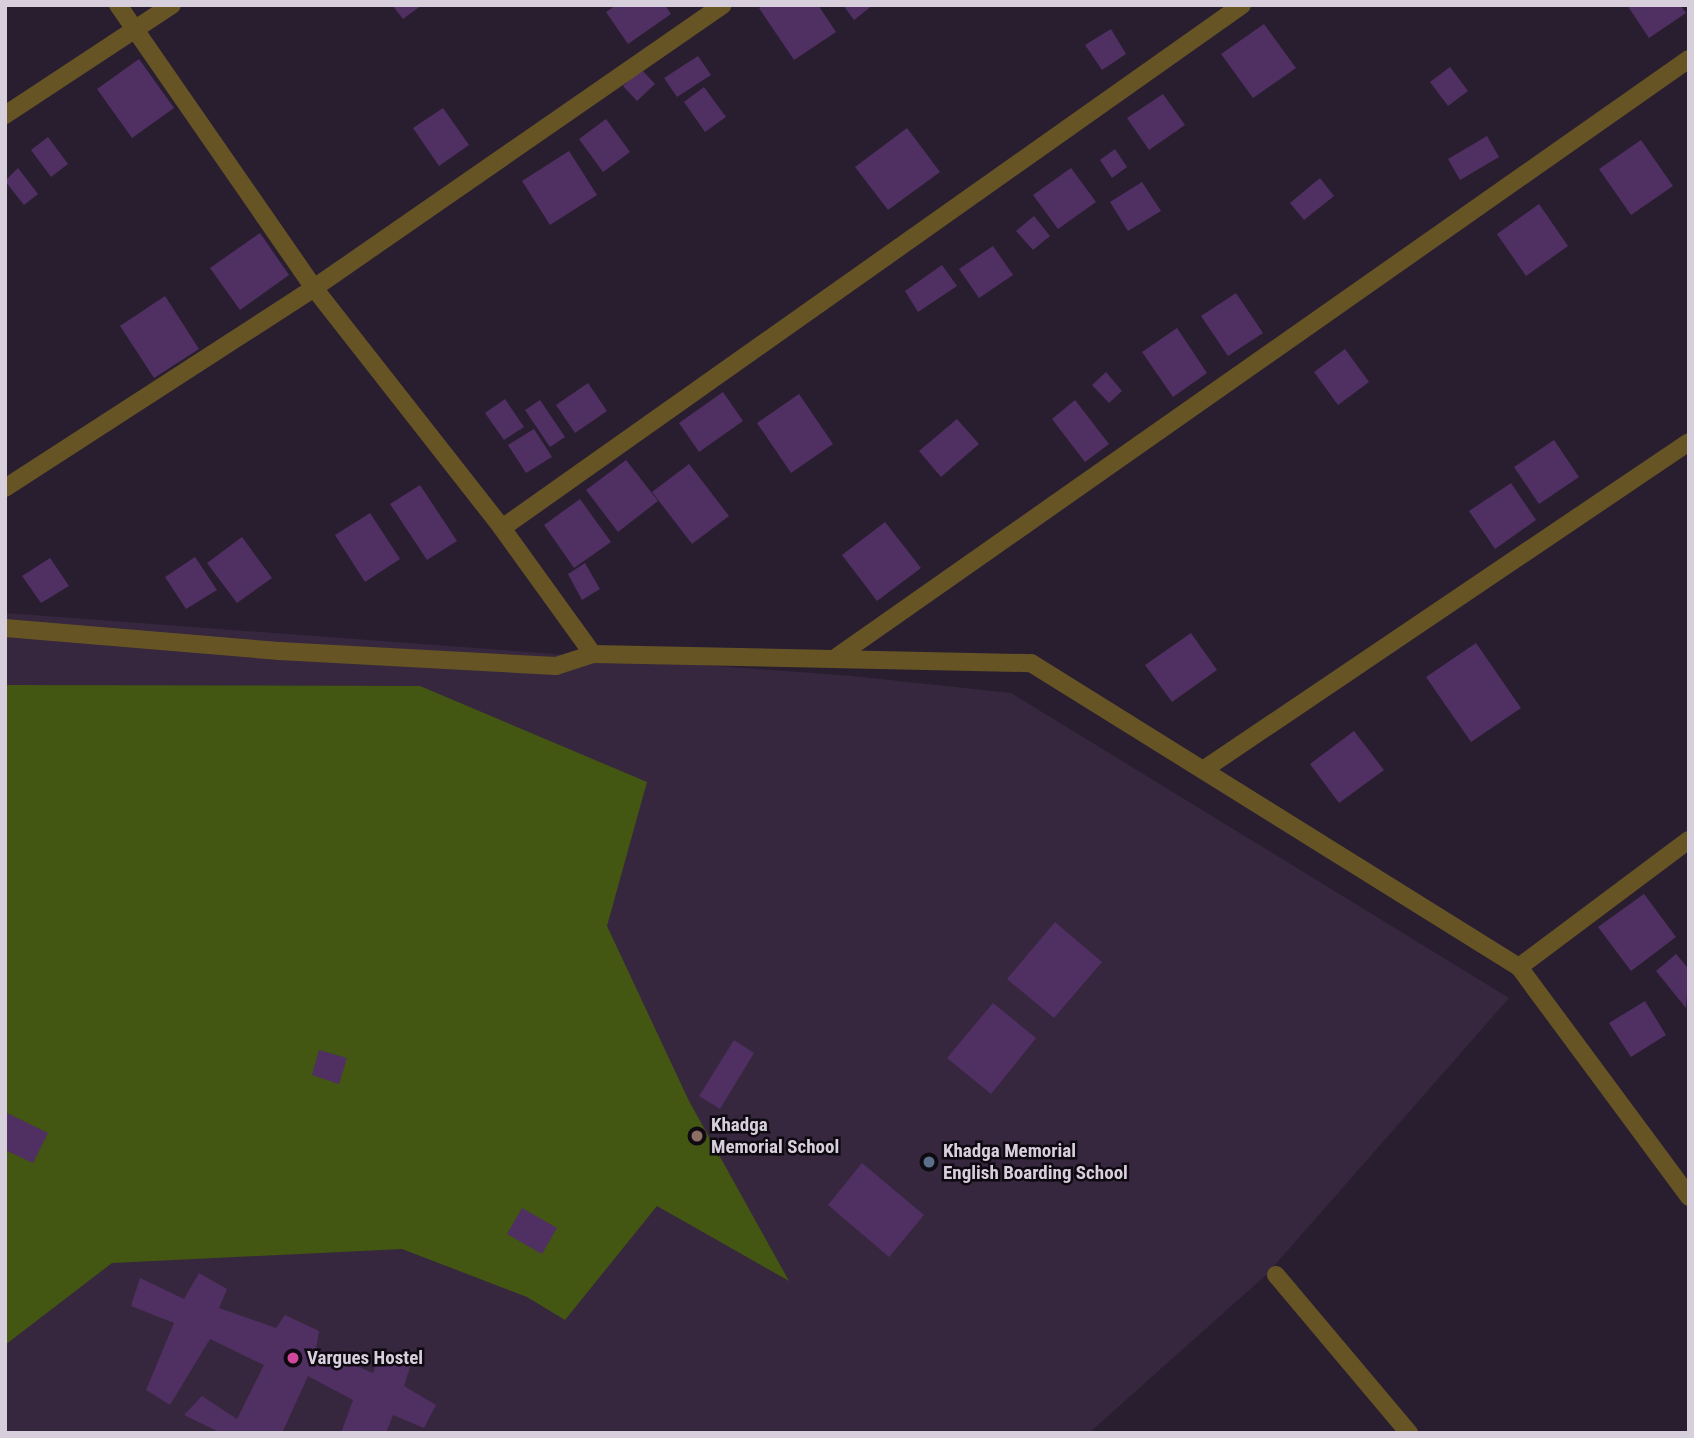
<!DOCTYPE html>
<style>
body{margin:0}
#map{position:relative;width:1694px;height:1438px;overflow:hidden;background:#291e30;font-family:"Roboto Condensed",sans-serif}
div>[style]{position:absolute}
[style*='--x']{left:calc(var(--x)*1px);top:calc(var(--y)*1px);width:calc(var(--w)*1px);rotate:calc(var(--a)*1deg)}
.built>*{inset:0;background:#36273e}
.forest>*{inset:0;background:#435612}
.building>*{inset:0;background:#502f62}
.minor>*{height:18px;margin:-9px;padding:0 9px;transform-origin:9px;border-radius:9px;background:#665425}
.dots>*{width:19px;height:19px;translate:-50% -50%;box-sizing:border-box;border:4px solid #0f0a12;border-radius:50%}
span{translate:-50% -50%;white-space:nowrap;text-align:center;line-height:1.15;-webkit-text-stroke:5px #0f0a12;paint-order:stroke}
.poi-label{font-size:19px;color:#d7d0dc;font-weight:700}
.left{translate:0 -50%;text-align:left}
.frame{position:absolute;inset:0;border:7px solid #d7d0dc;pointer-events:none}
</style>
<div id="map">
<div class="built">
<i style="clip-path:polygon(5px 613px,852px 676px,1011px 693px,1509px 998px,1267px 1274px,1089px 1433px,5px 1433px)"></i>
</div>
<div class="forest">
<i style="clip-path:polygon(5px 685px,420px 686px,647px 782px,607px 926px,689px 1101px,789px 1281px,657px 1206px,565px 1320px,527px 1297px,402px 1249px,112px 1263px,5px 1345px)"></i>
</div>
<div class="building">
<i style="clip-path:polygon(392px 5px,422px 5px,403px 19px)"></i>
<i style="clip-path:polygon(616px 5px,665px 5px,671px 14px,628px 44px,606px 12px)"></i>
<i style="clip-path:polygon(763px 5px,818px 5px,836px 32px,794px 60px,759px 8px)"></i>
<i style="clip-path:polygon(843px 5px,873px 5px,854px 20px)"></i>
<i style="clip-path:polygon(1627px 5px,1680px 5px,1686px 13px,1649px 38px)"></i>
<i style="clip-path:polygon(1264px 24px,1296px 68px,1253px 98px,1221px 54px)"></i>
<i style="clip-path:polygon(1111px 29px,1126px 54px,1102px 70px,1085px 45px)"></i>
<i style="clip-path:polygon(698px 56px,711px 75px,677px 97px,664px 78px)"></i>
<i style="clip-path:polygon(139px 59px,174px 108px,132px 138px,97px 89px)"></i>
<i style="clip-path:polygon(1450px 67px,1468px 91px,1448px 106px,1430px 82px)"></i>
<i style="clip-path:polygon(641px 69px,655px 84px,637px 101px,623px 86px)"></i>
<i style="clip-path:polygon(704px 87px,726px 117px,705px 132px,684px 102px)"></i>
<i style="clip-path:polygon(1163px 94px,1185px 125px,1149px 150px,1127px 118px)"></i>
<i style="clip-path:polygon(443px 108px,469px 145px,439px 166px,413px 128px)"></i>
<i style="clip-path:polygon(606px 119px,630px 152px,603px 172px,579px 139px)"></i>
<i style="clip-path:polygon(907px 128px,940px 172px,888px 210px,855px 167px)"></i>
<i style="clip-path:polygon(1487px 136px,1499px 157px,1460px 180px,1448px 159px)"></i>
<i style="clip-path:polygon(48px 137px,68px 164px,51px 177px,31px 150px)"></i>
<i style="clip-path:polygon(1641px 140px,1673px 186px,1631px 215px,1599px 169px)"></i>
<i style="clip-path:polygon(1115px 149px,1127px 167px,1112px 178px,1100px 160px)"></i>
<i style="clip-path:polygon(569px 151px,597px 195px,550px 225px,522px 181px)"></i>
<i style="clip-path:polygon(18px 168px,38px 194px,24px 205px,5px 181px)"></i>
<i style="clip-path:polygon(1071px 168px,1096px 202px,1058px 229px,1033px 195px)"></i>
<i style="clip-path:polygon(1320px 178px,1334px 196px,1304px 220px,1290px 203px)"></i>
<i style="clip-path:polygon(1142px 182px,1161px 211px,1128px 231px,1110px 202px)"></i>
<i style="clip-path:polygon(1539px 204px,1568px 246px,1526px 276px,1497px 234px)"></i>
<i style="clip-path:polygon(1034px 216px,1050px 236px,1033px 250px,1016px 231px)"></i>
<i style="clip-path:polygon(260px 233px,289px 275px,240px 310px,210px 268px)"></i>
<i style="clip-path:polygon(993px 246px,1013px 275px,979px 298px,959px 269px)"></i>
<i style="clip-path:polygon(942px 265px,957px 286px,918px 312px,905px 291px)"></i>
<i style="clip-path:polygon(1236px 293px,1263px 333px,1228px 356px,1201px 316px)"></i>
<i style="clip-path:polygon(165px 296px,199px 349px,154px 378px,120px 326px)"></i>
<i style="clip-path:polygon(1177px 328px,1207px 373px,1173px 397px,1142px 352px)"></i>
<i style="clip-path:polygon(1345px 349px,1369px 382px,1338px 405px,1314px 372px)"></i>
<i style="clip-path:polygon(1106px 372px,1122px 391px,1109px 403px,1092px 385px)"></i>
<i style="clip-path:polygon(588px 383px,607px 411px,575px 433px,556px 405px)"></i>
<i style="clip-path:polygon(723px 392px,743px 421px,699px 452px,679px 423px)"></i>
<i style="clip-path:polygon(799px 394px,833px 444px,791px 473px,757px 423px)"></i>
<i style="clip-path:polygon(505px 399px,524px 427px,504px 440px,485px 413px)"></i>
<i style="clip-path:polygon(540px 400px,565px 437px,550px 447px,525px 410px)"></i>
<i style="clip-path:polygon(1075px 400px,1109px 444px,1085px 462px,1052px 419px)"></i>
<i style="clip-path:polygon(957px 419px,979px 444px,941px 477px,919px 451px)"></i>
<i style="clip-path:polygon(534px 429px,552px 457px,526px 473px,508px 445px)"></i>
<i style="clip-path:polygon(1554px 440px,1579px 477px,1539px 504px,1514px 467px)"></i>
<i style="clip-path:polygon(626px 460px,658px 501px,618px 532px,586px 490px)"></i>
<i style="clip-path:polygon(689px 464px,729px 516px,692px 544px,652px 492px)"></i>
<i style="clip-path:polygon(1511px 483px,1536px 520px,1495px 549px,1469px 511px)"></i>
<i style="clip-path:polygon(420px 485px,457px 541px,427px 560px,390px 504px)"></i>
<i style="clip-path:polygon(580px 499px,611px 542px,574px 568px,544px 525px)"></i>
<i style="clip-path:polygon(370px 513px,400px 559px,365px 582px,335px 535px)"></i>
<i style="clip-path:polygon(885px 522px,921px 568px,877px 601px,842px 555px)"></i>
<i style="clip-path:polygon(242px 537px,272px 578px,237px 603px,207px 563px)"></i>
<i style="clip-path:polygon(195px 557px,217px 590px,186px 609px,165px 577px)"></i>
<i style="clip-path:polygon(50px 558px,69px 586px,41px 603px,22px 576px)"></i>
<i style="clip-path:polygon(585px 563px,600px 589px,582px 600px,568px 574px)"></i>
<i style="clip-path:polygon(1191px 633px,1217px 670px,1172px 702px,1145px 665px)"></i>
<i style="clip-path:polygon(1476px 643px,1521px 708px,1471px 742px,1426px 677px)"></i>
<i style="clip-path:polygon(1354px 731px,1384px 770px,1339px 803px,1310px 764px)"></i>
<i style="clip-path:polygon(1644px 894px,1676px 937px,1631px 971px,1598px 927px)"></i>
<i style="clip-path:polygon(1055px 922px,1102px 962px,1054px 1018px,1007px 979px)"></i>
<i style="clip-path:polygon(1676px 954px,1689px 969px,1686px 1008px,1656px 971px)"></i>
<i style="clip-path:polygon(1645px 1001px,1666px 1035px,1631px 1057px,1609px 1023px)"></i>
<i style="clip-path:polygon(993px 1003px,1036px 1038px,991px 1094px,947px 1058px)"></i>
<i style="clip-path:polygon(734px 1040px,754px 1053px,720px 1109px,699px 1096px)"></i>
<i style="clip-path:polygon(319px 1050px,347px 1058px,339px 1084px,312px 1075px)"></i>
<i style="clip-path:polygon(5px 1112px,48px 1133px,33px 1163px,5px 1150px)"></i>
<i style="clip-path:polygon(862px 1163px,924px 1215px,889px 1257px,828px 1205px)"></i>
<i style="clip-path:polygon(522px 1208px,557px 1228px,542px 1254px,507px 1234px)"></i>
<i style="clip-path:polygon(199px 1273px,227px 1289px,219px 1308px,276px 1328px,285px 1315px,319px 1331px,316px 1349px,373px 1373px,381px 1351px,411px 1364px,404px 1386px,436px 1405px,424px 1428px,393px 1415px,386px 1433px,341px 1433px,353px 1400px,308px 1376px,283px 1431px,286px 1433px,221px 1433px,184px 1415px,202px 1396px,237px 1419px,264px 1365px,210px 1339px,170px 1405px,146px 1390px,174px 1323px,131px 1306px,140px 1278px,184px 1299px)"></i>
</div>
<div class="minor">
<i style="--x:118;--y:5;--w:344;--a:55.3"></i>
<i style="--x:314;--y:288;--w:305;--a:51.9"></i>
<i style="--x:502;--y:528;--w:155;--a:54.2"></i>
<i style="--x:593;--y:654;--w:438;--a:1.2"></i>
<i style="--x:1031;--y:663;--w:575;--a:31.92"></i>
<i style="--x:1519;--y:967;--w:286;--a:53.5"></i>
<i style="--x:5;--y:115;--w:200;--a:-33.4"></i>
<i style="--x:5;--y:488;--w:368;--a:-32.9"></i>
<i style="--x:314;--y:288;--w:497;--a:-34.7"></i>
<i style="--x:502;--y:528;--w:906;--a:-35.25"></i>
<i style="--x:5;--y:628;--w:275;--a:4.8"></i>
<i style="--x:279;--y:651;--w:277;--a:3.1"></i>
<i style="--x:556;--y:666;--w:39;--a:-18"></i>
<i style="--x:838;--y:656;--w:1040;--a:-35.05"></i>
<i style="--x:1203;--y:770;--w:586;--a:-34.02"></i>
<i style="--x:1519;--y:967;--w:212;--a:-36.8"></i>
<i style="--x:1276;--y:1275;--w:207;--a:49.9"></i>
</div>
<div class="dots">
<i style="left:697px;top:1136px;background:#8d6e63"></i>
<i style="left:929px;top:1162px;background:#5c6f8a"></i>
<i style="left:293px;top:1358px;background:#d1479c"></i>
</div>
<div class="poi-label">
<span class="left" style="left:711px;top:1136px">Khadga<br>Memorial School</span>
<span class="left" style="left:943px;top:1162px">Khadga Memorial<br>English Boarding School</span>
<span class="left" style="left:307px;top:1358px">Vargues Hostel</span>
</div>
<div class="frame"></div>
</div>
